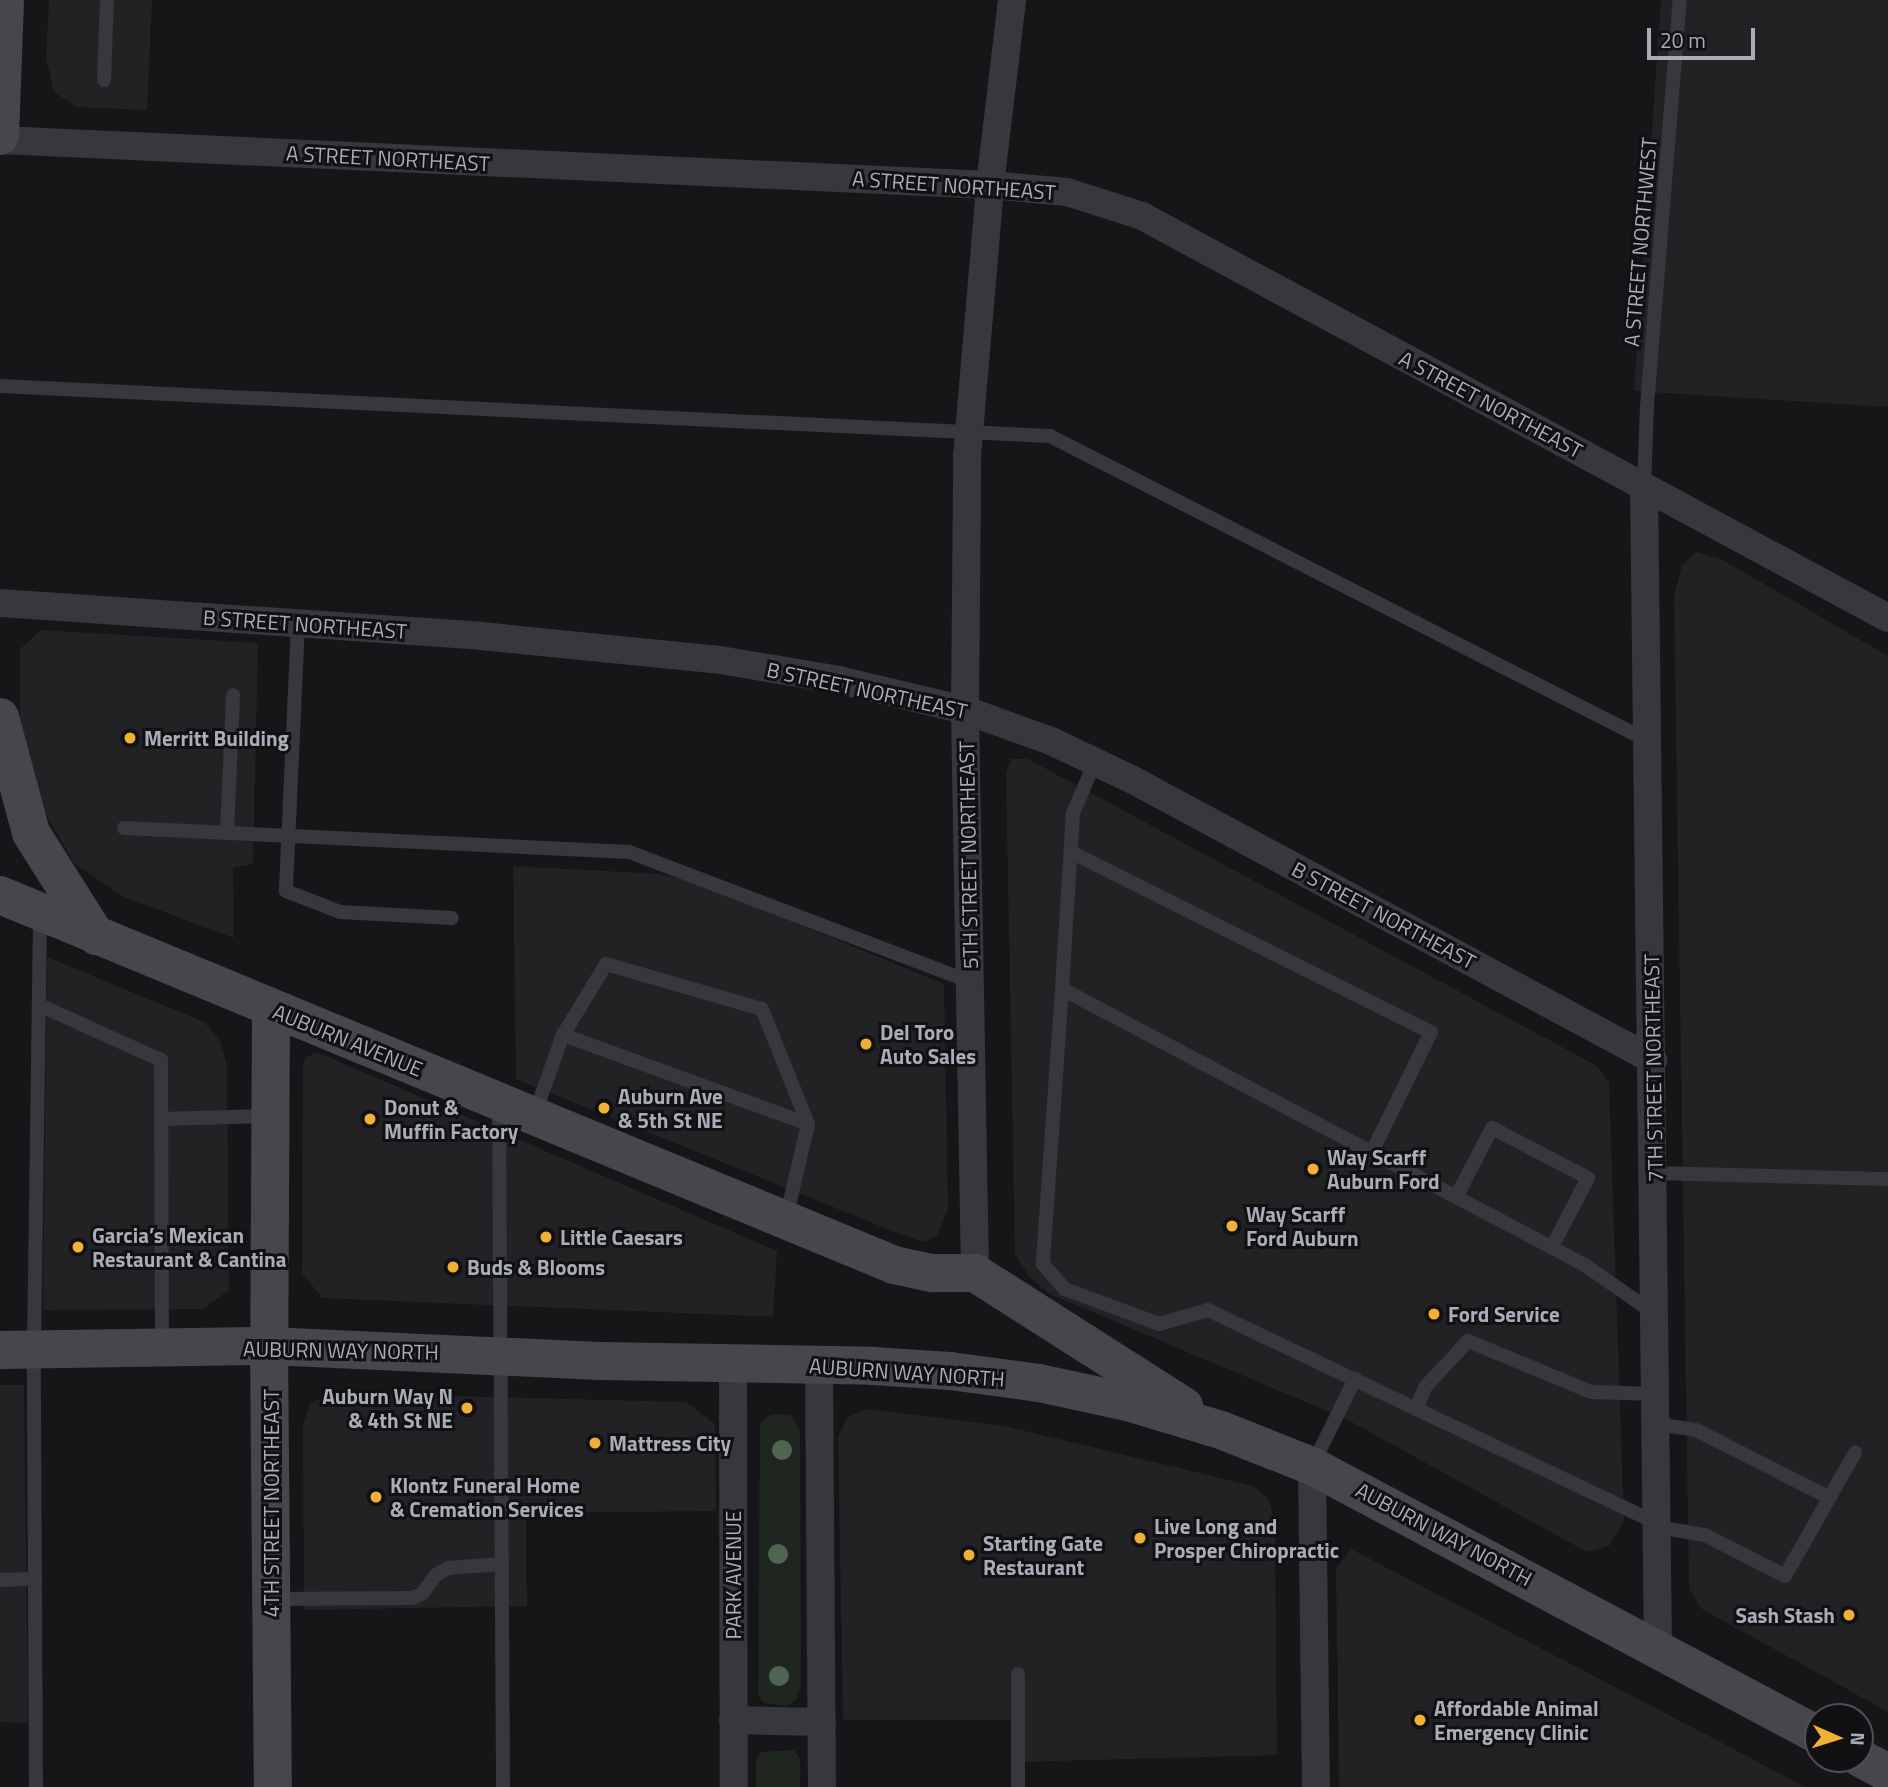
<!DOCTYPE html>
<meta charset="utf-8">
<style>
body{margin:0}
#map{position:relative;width:1888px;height:1787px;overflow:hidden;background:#161618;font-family:"Titillium Web",sans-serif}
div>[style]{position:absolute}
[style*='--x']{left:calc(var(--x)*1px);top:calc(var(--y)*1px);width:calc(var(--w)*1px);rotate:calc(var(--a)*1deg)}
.built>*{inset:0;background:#222225}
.green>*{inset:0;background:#1e261f}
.lane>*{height:14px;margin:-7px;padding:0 7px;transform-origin:7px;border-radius:7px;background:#37383d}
.street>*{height:28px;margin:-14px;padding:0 14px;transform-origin:14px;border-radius:14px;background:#37383d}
.secondary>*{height:38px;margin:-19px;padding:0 19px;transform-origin:19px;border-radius:19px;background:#45474d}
.trees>*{width:20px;height:20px;margin:-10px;border-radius:50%;background:#506452}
.dots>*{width:19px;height:19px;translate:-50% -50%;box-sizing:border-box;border:4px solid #111113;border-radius:50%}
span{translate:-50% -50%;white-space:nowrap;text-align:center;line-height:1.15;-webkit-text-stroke:6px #111113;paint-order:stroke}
.street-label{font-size:21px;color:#a8adb8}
.poi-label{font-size:21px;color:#a8adb8;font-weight:700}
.left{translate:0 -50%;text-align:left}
.right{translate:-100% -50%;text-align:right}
.north{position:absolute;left:1804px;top:1703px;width:70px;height:70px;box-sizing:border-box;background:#111113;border:2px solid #4d4f55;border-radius:50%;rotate:93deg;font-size:19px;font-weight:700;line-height:28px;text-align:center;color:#a8adb8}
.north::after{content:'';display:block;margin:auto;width:24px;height:32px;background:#f2b134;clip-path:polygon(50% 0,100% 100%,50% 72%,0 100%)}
.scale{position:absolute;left:1647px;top:28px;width:108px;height:32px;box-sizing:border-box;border:4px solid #a8adb8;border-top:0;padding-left:9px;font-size:21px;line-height:24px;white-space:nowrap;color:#a8adb8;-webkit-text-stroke:5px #111113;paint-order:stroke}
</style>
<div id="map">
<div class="built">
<i style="clip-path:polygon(49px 0,152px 0,147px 110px,77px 107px,54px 92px,46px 58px)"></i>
<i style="clip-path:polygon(1661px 0,1888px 0,1888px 407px,1634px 391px)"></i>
<i style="clip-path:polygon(1696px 552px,1721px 559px,1888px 656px,1888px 1712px,1702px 1609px,1689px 1589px,1674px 597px,1682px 565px)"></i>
<i style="clip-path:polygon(41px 630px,258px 643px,253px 864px,233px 868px,234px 938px,122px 896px,74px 863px,26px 780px,20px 743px,20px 649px)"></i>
<i style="clip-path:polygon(1011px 759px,1028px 759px,1597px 1066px,1609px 1083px,1624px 1522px,1609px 1546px,1587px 1552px,1346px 1419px,1050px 1294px,1030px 1278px,1015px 1254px,1006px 773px)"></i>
<i style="clip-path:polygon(513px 866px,659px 874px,701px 884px,944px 984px,948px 1209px,936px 1237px,924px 1242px,895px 1232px,516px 1079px)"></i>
<i style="clip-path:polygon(47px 957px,204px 1022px,220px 1040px,227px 1065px,229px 1290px,203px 1309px,43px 1310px)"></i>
<i style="clip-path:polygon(317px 1052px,777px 1251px,773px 1317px,322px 1298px,302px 1273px,303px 1066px,306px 1057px)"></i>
<i style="clip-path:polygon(0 1385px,24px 1385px,28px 1723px,0 1722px)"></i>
<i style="clip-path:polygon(330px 1393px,686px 1402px,715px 1424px,716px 1511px,526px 1513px,527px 1606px,304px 1610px,303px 1425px,310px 1404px)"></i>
<i style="clip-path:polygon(867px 1409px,1005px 1426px,1253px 1486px,1269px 1500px,1275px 1525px,1277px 1755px,1014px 1762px,1013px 1720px,843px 1720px,838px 1437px,848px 1417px)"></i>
<i style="clip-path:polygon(1351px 1549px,1707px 1735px,1805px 1787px,1339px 1787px,1336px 1568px)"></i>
</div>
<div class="green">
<i style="clip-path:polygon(781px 1414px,792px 1416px,800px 1430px,801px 1686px,796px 1700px,787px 1706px,764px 1703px,758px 1696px,760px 1424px,770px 1415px)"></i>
<i style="clip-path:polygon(794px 1750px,800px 1759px,800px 1787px,756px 1787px,756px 1761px,760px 1752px)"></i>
</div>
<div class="lane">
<i style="--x:104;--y:80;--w:80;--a:-87.9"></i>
<i style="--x:0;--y:386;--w:1051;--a:2.73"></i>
<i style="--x:1050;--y:436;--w:671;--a:27.02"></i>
<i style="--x:1644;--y:487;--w:81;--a:-87.9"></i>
<i style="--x:1647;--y:406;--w:407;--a:-85.4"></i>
<i style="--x:298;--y:624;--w:267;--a:92.6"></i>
<i style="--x:286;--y:891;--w:58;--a:21.3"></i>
<i style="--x:340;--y:912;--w:112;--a:3.1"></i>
<i style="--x:1095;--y:762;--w:56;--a:113.3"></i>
<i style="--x:1073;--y:813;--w:176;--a:93.6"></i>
<i style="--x:1062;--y:989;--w:591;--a:27.82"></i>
<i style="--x:1585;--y:1265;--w:85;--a:35"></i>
<i style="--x:124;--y:828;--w:506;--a:2.72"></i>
<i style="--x:629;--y:852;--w:366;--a:20.8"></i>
<i style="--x:227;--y:833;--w:138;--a:-87.5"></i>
<i style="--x:1071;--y:852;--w:402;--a:26.6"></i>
<i style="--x:1431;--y:1032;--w:134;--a:116.2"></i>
<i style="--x:1062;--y:989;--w:276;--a:94"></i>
<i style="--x:1043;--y:1264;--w:33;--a:49"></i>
<i style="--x:1065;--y:1289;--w:100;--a:20.4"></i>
<i style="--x:1159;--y:1324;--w:51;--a:-15.9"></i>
<i style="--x:1208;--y:1310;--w:497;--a:25.4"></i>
<i style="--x:39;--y:1005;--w:134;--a:24.3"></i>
<i style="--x:161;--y:1060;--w:288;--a:89.8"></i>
<i style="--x:499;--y:1106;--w:681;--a:89.66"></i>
<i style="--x:535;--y:1113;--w:83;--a:-70.3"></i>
<i style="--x:161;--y:1119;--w:107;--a:-1.6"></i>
<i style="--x:1654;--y:1173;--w:234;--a:1.5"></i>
<i style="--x:1456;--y:1197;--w:78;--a:-62.4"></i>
<i style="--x:1492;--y:1128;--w:108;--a:27.5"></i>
<i style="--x:1588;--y:1178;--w:78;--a:117.6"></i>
<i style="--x:786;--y:1218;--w:97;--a:-76.8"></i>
<i style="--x:808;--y:1124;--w:261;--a:-160"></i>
<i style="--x:563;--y:1035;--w:83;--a:-58.8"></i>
<i style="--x:606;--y:964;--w:162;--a:16.1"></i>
<i style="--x:762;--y:1009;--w:124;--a:68.2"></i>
<i style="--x:1416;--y:1409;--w:25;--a:-67"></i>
<i style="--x:1426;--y:1386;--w:62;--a:-47"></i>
<i style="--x:1468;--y:1341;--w:133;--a:22.5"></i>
<i style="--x:1591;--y:1392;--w:65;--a:1.8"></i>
<i style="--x:1656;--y:1424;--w:40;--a:8.5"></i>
<i style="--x:1696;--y:1430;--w:150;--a:26.9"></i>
<i style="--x:1312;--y:1466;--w:97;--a:-63.7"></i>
<i style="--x:1657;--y:1527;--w:49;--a:9.5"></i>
<i style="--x:1705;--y:1535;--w:90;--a:27.1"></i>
<i style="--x:1785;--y:1576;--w:142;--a:-60.4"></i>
<i style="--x:0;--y:1580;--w:35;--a:-2"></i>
<i style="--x:272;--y:1599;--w:140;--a:-0.4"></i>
<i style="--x:412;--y:1598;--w:11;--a:-22"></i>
<i style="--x:422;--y:1594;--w:24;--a:-54"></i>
<i style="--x:436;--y:1575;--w:14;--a:-30"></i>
<i style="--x:448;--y:1568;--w:54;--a:-4.2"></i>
<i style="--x:1018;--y:1674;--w:113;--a:90"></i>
<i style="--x:36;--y:1787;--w:438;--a:-90.3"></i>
<i style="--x:34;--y:1349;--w:436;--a:-89.2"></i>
</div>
<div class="street">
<i style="--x:0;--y:140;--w:991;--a:2.6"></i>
<i style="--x:990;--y:185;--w:77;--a:5.2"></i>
<i style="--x:1067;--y:192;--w:79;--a:17.7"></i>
<i style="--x:1142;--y:216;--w:847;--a:28.32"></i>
<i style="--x:1644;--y:487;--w:1161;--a:89.31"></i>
<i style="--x:0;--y:603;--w:482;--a:3.9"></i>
<i style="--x:481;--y:636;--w:240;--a:5.7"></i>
<i style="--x:720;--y:660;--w:121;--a:9.5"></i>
<i style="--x:839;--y:680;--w:130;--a:13.4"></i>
<i style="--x:965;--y:710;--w:91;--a:19.8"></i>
<i style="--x:1051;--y:741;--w:91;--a:25.4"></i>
<i style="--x:1133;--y:780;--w:591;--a:28.3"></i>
<i style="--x:975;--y:1273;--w:563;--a:-91.02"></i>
<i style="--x:965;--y:710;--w:254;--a:-89.5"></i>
<i style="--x:967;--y:456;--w:272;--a:-85.1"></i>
<i style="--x:990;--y:185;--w:186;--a:-83.2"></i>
<i style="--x:733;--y:1363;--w:424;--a:89.9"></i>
<i style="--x:819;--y:1365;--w:422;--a:89.6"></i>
<i style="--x:1312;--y:1466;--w:321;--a:89.3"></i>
<i style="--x:733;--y:1720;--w:89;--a:1.3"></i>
</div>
<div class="secondary">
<i style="--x:0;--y:136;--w:136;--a:-87.9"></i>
<i style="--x:0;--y:717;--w:120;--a:75"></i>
<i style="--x:31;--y:833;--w:122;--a:57.7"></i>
<i style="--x:0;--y:895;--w:968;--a:22.48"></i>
<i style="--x:894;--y:1265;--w:40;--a:12"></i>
<i style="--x:933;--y:1273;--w:42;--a:0"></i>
<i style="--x:975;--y:1273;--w:248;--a:32.5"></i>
<i style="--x:271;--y:1009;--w:337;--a:90.3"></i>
<i style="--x:269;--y:1346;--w:441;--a:89.5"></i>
<i style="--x:0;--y:1350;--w:269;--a:-0.9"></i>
<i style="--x:269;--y:1346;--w:331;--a:2.6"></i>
<i style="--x:600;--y:1361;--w:273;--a:1"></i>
<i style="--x:873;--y:1366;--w:77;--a:3.7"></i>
<i style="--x:950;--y:1371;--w:90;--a:7.7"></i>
<i style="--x:1039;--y:1383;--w:91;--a:12.1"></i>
<i style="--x:1128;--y:1402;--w:97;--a:16.8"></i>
<i style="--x:1221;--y:1430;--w:98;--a:21.6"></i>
<i style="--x:1312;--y:1466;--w:573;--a:28"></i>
<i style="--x:1860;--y:1758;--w:32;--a:28"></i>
</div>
<div class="trees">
<i style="left:782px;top:1450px"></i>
<i style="left:778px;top:1554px"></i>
<i style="left:779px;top:1676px"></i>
</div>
<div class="dots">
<i style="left:130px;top:738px;background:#f2b134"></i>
<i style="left:866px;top:1044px;background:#f2b134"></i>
<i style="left:604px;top:1108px;background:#f2b134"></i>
<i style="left:370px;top:1119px;background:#f2b134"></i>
<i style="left:1313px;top:1169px;background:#f2b134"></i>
<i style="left:1232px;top:1226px;background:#f2b134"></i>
<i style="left:546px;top:1237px;background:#f2b134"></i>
<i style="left:78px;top:1247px;background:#f2b134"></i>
<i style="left:453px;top:1267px;background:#f2b134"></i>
<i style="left:1434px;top:1314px;background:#f2b134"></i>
<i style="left:467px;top:1408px;background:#f2b134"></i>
<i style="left:595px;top:1443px;background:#f2b134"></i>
<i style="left:376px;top:1497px;background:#f2b134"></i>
<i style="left:1140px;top:1538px;background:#f2b134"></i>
<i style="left:969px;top:1555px;background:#f2b134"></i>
<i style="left:1849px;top:1615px;background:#f2b134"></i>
<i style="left:1420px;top:1720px;background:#f2b134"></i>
</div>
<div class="street-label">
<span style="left:388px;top:158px;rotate:3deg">A STREET NORTHEAST</span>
<span style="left:954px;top:185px;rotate:4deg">A STREET NORTHEAST</span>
<span style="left:1640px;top:242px;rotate:-85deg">A STREET NORTHWEST</span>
<span style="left:1491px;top:404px;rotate:28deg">A STREET NORTHEAST</span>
<span style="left:305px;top:624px;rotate:4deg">B STREET NORTHEAST</span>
<span style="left:867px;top:690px;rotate:12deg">B STREET NORTHEAST</span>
<span style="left:968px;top:855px;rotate:-91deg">5TH STREET NORTHEAST</span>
<span style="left:1384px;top:915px;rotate:28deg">B STREET NORTHEAST</span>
<span style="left:348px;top:1040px;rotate:22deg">AUBURN AVENUE</span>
<span style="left:1653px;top:1068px;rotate:-91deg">7TH STREET NORTHEAST</span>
<span style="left:341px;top:1350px;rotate:1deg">AUBURN WAY NORTH</span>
<span style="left:907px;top:1372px;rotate:4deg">AUBURN WAY NORTH</span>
<span style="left:271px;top:1503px;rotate:-90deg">4TH STREET NORTHEAST</span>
<span style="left:1444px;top:1534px;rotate:28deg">AUBURN WAY NORTH</span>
<span style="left:733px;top:1575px;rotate:-90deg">PARK AVENUE</span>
</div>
<div class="poi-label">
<span class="left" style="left:144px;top:738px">Merritt Building</span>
<span class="left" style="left:880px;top:1044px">Del Toro<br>Auto Sales</span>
<span class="left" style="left:618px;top:1108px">Auburn Ave<br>&amp; 5th St NE</span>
<span class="left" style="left:384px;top:1119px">Donut &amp;<br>Muffin Factory</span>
<span class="left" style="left:1327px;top:1169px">Way Scarff<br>Auburn Ford</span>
<span class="left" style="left:1246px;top:1226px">Way Scarff<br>Ford Auburn</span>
<span class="left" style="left:92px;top:1247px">Garcia’s Mexican<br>Restaurant &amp; Cantina</span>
<span class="left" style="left:560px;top:1237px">Little Caesars</span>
<span class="left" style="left:467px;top:1267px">Buds &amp; Blooms</span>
<span class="left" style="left:1448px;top:1314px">Ford Service</span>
<span class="right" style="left:453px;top:1408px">Auburn Way N<br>&amp; 4th St NE</span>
<span class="left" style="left:609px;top:1443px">Mattress City</span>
<span class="left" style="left:390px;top:1497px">Klontz Funeral Home<br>&amp; Cremation Services</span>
<span class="left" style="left:1154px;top:1538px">Live Long and<br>Prosper Chiropractic</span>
<span class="left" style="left:983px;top:1555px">Starting Gate<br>Restaurant</span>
<span class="right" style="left:1835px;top:1615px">Sash Stash</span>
<span class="left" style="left:1434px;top:1720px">Affordable Animal<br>Emergency Clinic</span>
</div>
<div class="north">N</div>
<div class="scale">20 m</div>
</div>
